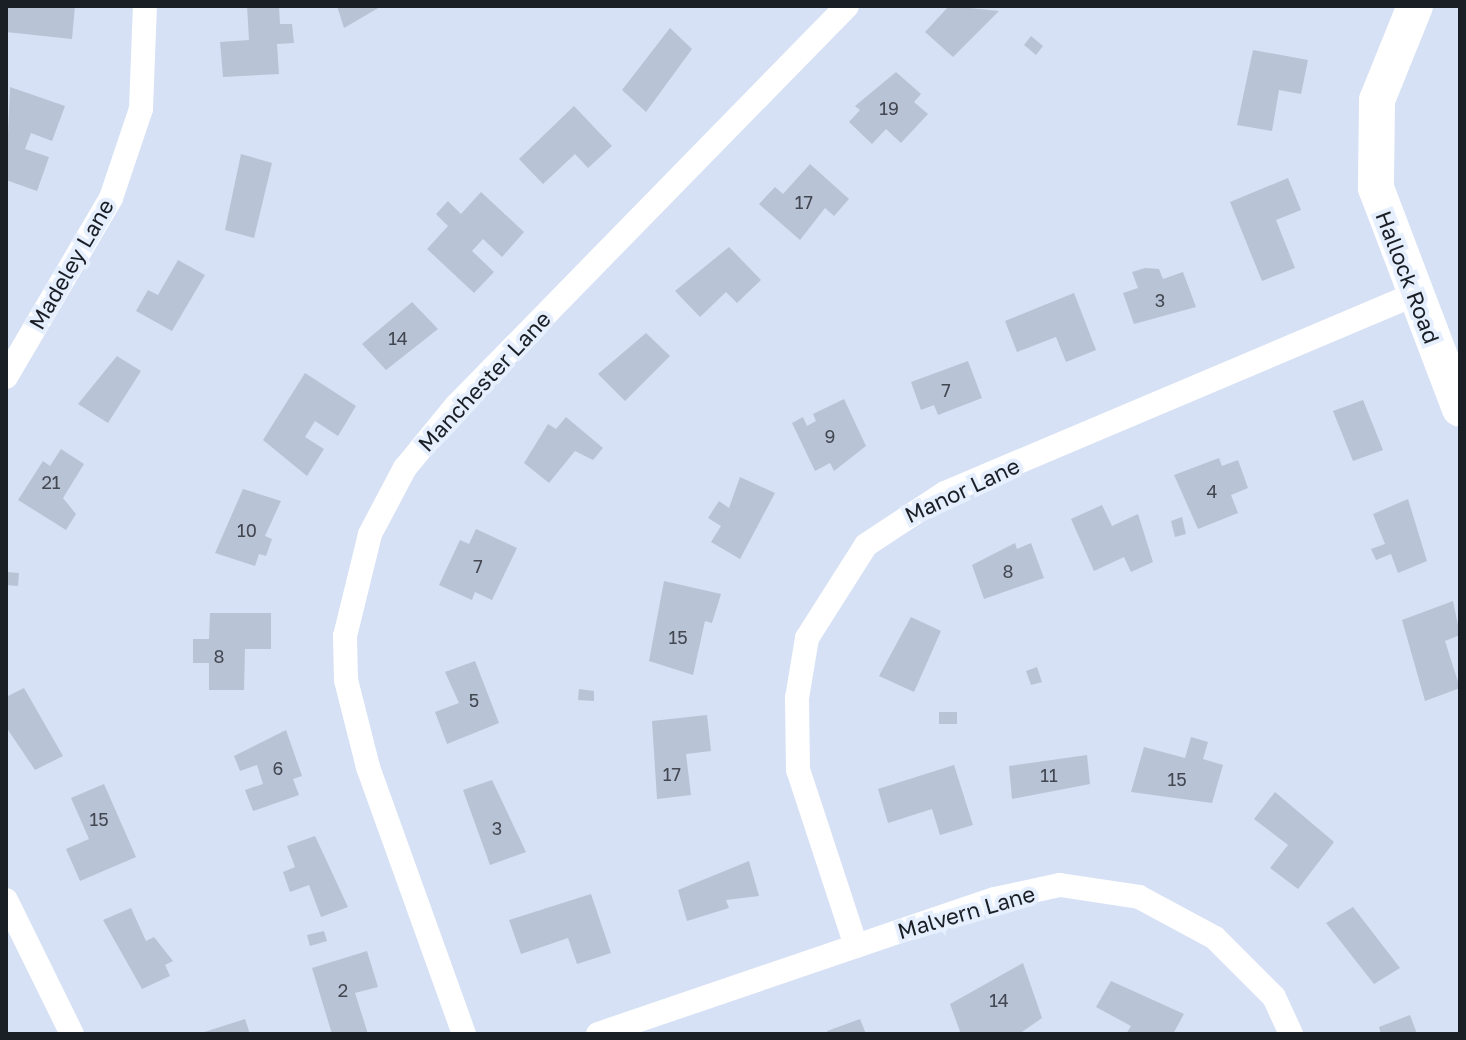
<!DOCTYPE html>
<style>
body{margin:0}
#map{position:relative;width:1466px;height:1040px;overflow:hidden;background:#d6e1f5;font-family:"Golos Text",sans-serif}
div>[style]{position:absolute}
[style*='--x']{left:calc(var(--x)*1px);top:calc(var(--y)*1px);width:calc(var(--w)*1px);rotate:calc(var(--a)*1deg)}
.building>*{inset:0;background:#b9c3d6}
.street>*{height:24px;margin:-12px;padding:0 12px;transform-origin:12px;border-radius:12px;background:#fff}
.secondary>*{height:36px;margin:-18px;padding:0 18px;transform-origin:18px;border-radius:18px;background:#fff}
span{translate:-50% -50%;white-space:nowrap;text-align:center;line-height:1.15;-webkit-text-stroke:8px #e6effe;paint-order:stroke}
.number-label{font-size:18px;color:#424751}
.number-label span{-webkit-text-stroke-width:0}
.street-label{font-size:22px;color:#1a1e25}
.frame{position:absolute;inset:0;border:8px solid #1a1e25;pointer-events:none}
</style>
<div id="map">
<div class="building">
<i style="clip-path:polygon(6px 6px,75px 6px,72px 39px,6px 32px)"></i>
<i style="clip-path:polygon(247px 6px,279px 6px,280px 24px,292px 24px,294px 43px,277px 44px,279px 74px,223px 77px,220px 42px,249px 40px)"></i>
<i style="clip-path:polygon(337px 6px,380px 6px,380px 7px,344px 28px)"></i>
<i style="clip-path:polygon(949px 6px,999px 11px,953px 57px,925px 32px)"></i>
<i style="clip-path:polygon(670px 28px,692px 49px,646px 112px,622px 90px)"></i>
<i style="clip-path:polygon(1031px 36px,1043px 46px,1036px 55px,1024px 45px)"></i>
<i style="clip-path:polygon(1253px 50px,1308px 60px,1301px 94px,1279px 90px,1272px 131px,1237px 125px)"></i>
<i style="clip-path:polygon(896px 72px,921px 94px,914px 102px,928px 114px,901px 143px,886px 129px,872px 144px,849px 122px,860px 110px,855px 106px)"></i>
<i style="clip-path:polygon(10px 87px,65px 106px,52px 141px,31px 133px,25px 149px,49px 157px,37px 191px,6px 180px)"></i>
<i style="clip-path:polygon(574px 106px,612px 146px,588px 168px,575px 154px,543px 184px,519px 159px)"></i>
<i style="clip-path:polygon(241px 154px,272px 163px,254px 238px,225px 230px)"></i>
<i style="clip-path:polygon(810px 164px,849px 199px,834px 216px,825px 208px,800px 240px,759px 204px,775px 187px,783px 194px)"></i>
<i style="clip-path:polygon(1288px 178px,1301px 210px,1276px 220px,1295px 268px,1262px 281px,1230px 202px)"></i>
<i style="clip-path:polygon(481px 192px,524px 232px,502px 257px,483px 239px,472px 251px,494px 272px,474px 293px,427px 249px,448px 226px,436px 214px,448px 201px,461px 214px)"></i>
<i style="clip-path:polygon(729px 247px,761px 280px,737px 303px,726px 292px,700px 317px,675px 291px)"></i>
<i style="clip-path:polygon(178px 260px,205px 275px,172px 331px,136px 311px,148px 290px,158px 295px)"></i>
<i style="clip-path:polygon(1145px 268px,1159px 269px,1163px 279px,1183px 272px,1196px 307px,1134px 324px,1123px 293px,1138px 288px,1132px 272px)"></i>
<i style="clip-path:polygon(1074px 293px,1096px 350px,1066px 362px,1056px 337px,1017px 352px,1005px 321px)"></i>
<i style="clip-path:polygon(412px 302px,438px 329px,386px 370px,362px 344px)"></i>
<i style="clip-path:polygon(646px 333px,670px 356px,625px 401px,598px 374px)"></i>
<i style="clip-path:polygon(117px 356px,141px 371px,108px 423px,78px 404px)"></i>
<i style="clip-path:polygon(968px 361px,982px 398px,938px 415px,934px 405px,921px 410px,911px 382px)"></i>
<i style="clip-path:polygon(305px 373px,356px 406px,338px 436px,315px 421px,305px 437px,324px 449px,307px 476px,263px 440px)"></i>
<i style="clip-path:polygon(844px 399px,866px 446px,834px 471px,830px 463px,815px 471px,792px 423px,803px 417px,807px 426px,816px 421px,813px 414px)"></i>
<i style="clip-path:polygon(1363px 400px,1383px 450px,1353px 461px,1333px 411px)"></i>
<i style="clip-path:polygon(566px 417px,603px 448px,593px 460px,575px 451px,549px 483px,524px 463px,548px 424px,556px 429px)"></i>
<i style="clip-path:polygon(61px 449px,84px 464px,63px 498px,76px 514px,66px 530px,18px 500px,43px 461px,50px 466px)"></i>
<i style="clip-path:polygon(1219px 458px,1222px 466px,1238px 460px,1248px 488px,1231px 495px,1238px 513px,1198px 529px,1174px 475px)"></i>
<i style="clip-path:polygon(740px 477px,775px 493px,740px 559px,711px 542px,721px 526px,708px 518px,719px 501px,729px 508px)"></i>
<i style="clip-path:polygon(243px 489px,281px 501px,265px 536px,272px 539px,266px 556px,259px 554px,255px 566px,215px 553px)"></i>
<i style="clip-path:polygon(1408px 499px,1427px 561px,1398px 573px,1391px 554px,1376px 560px,1371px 549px,1385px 544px,1373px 514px)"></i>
<i style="clip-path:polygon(1102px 505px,1112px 526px,1138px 514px,1153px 562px,1131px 572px,1124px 557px,1094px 571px,1071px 519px)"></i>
<i style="clip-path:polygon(1182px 517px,1186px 534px,1175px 537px,1171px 521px)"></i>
<i style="clip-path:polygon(476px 529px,517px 548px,492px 600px,475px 592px,472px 600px,439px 585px,460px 540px,469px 544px)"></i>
<i style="clip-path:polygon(1015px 543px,1017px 549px,1031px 543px,1044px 578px,984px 599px,972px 565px)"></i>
<i style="clip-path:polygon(6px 572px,19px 573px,18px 586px,6px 585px)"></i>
<i style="clip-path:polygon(664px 581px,721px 594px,712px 623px,705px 621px,693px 675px,649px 661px)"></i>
<i style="clip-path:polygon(1453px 601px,1460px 635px,1445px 641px,1460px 688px,1425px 701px,1402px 620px)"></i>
<i style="clip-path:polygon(210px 613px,271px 613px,271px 649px,245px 649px,244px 690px,209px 690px,209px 663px,193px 663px,193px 639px,209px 639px)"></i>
<i style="clip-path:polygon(911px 617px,941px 631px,914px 692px,879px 676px)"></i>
<i style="clip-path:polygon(475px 661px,499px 723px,447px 744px,435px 712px,459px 703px,445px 672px)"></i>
<i style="clip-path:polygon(1037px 667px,1042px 682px,1031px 685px,1026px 671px)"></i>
<i style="clip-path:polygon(24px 688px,63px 756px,35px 770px,6px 727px,6px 697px)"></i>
<i style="clip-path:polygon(579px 689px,594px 691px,594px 701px,578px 700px)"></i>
<i style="clip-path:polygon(939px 712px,957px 712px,957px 724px,939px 724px)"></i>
<i style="clip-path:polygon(707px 715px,711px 751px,686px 754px,691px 795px,657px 799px,652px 721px)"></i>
<i style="clip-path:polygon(286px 730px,302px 776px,293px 779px,299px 795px,253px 811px,245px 790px,263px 784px,257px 765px,240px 771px,234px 756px)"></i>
<i style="clip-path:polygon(1191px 737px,1208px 742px,1203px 759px,1223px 765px,1212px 803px,1131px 792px,1144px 747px,1185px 758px)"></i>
<i style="clip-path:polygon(1087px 755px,1090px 784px,1012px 799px,1009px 766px)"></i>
<i style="clip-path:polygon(954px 765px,973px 825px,940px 835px,932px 809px,888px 823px,878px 789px)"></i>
<i style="clip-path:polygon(492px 780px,526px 852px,490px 865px,463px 790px)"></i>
<i style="clip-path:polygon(104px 784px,136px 857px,80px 881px,66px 849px,89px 839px,71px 798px)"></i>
<i style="clip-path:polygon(1275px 792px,1334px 842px,1298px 889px,1270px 868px,1288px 845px,1254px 819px)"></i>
<i style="clip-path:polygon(315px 836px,348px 907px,321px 917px,309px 885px,290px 892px,283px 872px,295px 867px,287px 846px)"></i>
<i style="clip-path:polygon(749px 861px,759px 896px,726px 900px,729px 908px,687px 921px,678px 890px)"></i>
<i style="clip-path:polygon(591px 894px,611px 953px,577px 964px,568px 938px,521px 954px,509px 920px)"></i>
<i style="clip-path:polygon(1353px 907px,1400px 968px,1374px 984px,1326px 923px)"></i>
<i style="clip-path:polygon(131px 908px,146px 941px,154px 937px,173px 961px,165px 965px,170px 976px,142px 989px,103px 920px)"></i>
<i style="clip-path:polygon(324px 931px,327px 941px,310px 946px,307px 935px)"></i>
<i style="clip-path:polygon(367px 951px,378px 987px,355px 993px,368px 1034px,332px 1034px,312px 968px)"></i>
<i style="clip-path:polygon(1023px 963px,1042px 1018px,1019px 1034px,961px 1034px,950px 1004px)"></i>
<i style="clip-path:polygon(1111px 981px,1184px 1014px,1173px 1034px,1126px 1034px,1131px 1026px,1096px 1007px)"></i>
<i style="clip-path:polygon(1410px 1015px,1417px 1034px,1381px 1034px,1379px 1027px)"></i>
<i style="clip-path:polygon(245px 1019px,250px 1034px,201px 1034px,201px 1033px)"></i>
<i style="clip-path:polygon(860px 1019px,866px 1034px,828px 1034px,827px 1031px)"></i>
</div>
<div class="street">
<i style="--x:6;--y:377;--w:208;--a:-59.6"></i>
<i style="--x:111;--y:198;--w:94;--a:-71.4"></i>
<i style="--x:141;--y:109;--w:103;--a:-87.8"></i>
<i style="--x:6;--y:900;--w:149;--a:63.8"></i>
<i style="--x:856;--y:946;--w:185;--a:-108.2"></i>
<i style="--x:798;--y:770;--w:72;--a:-90.8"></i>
<i style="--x:797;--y:698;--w:61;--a:-80.5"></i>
<i style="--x:807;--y:638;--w:110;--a:-57.6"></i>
<i style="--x:866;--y:545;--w:95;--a:-33.4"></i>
<i style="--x:945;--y:493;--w:508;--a:-22.93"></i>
<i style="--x:464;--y:1034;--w:284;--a:-109.8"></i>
<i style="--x:368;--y:767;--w:90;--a:-104.2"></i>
<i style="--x:346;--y:680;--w:44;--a:-91.3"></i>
<i style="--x:345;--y:636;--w:105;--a:-76.2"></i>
<i style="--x:370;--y:534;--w:75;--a:-62.1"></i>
<i style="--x:405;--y:468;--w:80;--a:-50.6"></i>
<i style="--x:456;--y:406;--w:559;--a:-45.65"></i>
<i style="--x:598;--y:1034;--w:419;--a:-18.8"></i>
<i style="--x:995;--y:899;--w:66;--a:-12.2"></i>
<i style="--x:1060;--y:885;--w:80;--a:8.6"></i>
<i style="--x:1139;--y:897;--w:86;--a:28.3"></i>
<i style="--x:1215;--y:938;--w:83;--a:45"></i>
<i style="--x:1274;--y:997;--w:41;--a:65.3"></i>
</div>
<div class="secondary">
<i style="--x:1415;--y:6;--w:101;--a:112"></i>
<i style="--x:1377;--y:100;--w:88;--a:90.7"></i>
<i style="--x:1376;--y:188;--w:236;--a:69.2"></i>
</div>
<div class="number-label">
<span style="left:889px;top:108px">19</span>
<span style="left:804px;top:202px">17</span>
<span style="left:1160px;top:300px">3</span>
<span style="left:398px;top:338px">14</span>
<span style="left:946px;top:390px">7</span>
<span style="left:830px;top:436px">9</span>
<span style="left:51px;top:482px">21</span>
<span style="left:1212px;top:491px">4</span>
<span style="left:247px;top:530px">10</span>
<span style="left:478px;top:566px">7</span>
<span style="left:1008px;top:571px">8</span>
<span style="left:678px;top:637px">15</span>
<span style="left:219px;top:656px">8</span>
<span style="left:474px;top:700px">5</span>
<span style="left:278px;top:768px">6</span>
<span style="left:672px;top:774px">17</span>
<span style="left:1049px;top:775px">11</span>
<span style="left:1177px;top:779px">15</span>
<span style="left:99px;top:819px">15</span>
<span style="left:497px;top:828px">3</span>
<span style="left:343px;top:990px">2</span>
<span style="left:999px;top:1000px">14</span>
</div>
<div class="street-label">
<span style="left:71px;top:264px;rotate:-60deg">Madeley Lane</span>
<span style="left:1408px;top:277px;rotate:69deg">Hallock Road</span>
<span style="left:484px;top:381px;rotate:-47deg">Manchester Lane</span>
<span style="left:962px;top:490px;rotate:-25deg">Manor Lane</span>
<span style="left:966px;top:912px;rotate:-16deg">Malvern Lane</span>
</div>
<div class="frame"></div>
</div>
